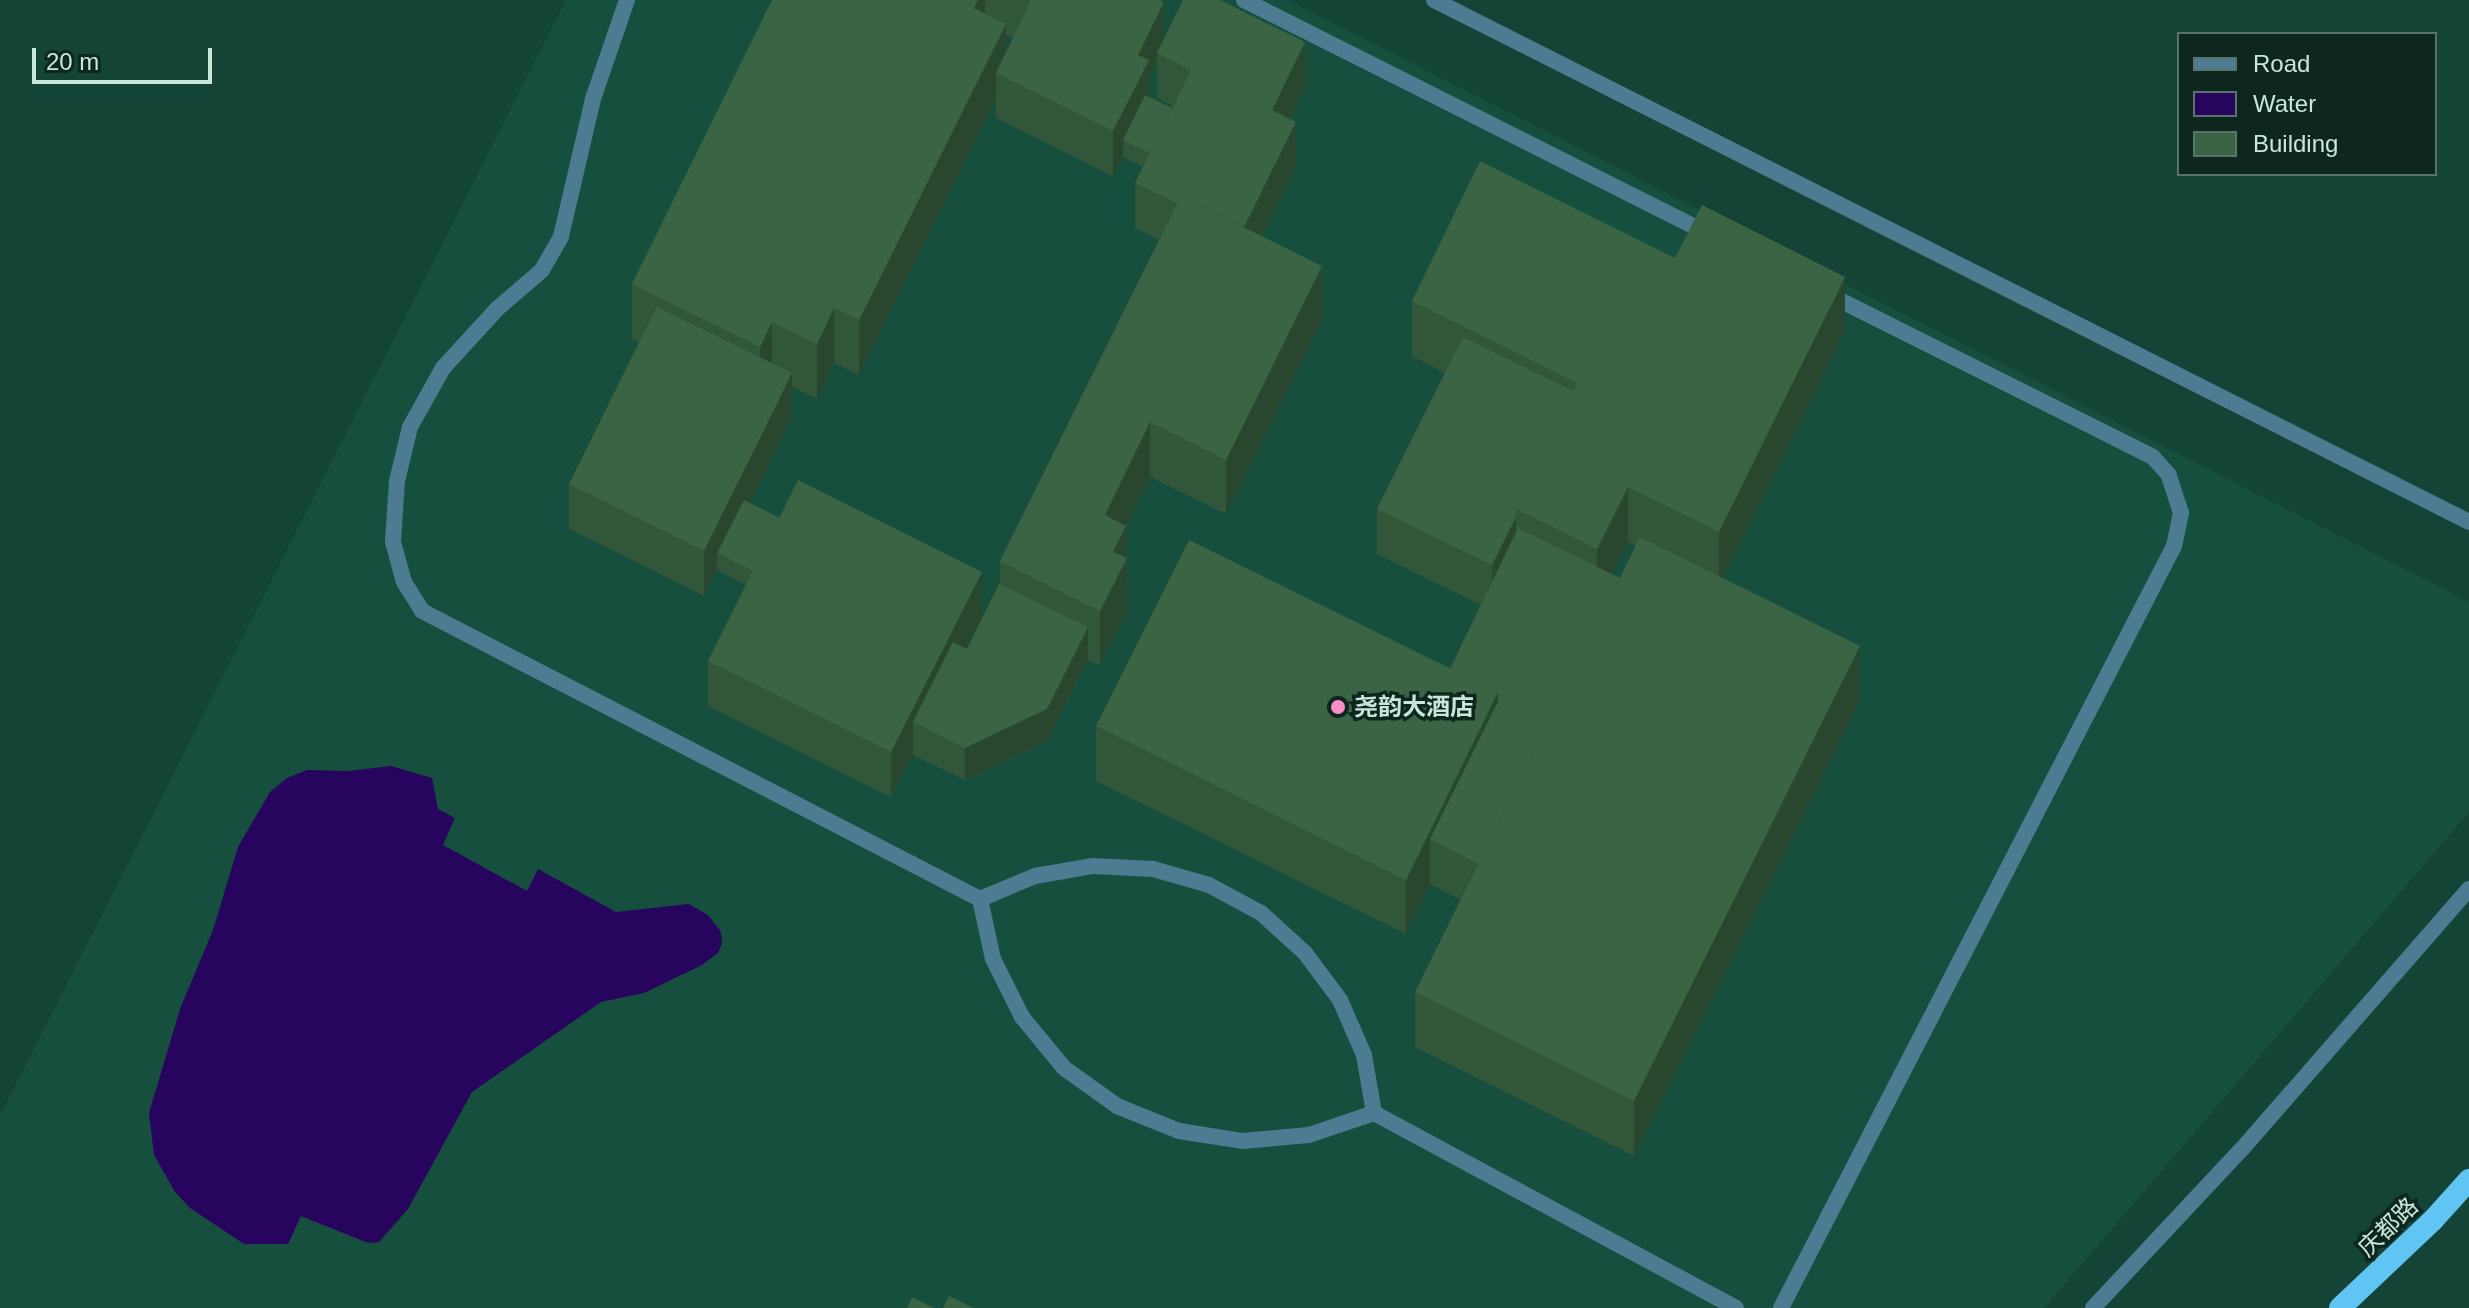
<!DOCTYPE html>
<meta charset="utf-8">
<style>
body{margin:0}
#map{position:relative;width:2469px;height:1308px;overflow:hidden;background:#144436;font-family:Arial,"Noto Sans SC",sans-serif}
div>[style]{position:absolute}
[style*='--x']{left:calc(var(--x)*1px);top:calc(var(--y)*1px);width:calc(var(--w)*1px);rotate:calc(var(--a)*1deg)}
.built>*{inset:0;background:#164f3e}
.water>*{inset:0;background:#27045e}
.service>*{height:16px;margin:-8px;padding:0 8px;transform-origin:8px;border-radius:8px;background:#4d7b92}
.minor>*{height:16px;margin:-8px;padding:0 8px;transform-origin:8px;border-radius:8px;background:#4d7b92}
.tertiary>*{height:16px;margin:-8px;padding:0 8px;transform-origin:8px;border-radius:8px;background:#4d7b92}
.trunk>*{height:22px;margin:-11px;padding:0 11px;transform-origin:11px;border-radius:11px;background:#60c5f2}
.wall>*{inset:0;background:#32563a}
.shaded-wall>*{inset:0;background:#29462f}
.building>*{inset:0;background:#3a6443}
.dots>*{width:22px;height:22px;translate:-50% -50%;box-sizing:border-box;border:4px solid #0d271f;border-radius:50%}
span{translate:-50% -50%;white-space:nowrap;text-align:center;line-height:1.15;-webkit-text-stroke:7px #0d271f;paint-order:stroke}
.poi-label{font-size:24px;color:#c8e6da;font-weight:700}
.left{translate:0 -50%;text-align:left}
.street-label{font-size:24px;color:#c8e6da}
.legend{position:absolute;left:2177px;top:32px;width:260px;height:144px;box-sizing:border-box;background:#0d271f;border:2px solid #58736a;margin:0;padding:10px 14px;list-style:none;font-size:24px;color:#c8e6da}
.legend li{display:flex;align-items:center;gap:16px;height:40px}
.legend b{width:40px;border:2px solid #58736a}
.scale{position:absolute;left:32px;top:48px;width:180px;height:36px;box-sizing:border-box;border:4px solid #c8e6da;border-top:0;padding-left:10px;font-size:24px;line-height:28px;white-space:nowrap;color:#c8e6da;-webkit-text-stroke:6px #0d271f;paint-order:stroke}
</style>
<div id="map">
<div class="built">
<i style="clip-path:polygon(566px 0,1288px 0,2469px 602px,2469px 812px,2044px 1308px,0 1308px,0 1116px)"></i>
</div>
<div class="water">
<i style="clip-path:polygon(391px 766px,432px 778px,438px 809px,455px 818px,443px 845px,527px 891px,538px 869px,616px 912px,689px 904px,708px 915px,721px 932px,722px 943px,718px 953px,702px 965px,644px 993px,601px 1002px,472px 1092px,408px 1209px,379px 1242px,368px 1243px,301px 1216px,288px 1244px,244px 1244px,190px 1208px,175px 1192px,154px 1155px,149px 1113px,180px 1009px,213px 930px,238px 847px,270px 792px,287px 778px,307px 770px,348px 771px)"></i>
</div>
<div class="service">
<i style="--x:627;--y:0;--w:105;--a:109"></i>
<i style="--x:593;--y:99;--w:142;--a:103.1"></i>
<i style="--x:561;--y:237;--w:39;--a:120"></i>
<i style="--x:541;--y:271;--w:58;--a:139.2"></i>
<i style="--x:497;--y:309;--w:80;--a:132.5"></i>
<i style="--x:443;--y:368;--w:68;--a:119.2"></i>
<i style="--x:410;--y:427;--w:56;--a:103.5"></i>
<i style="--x:397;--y:481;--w:61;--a:93.8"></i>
<i style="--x:393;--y:542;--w:41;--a:74.6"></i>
<i style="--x:404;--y:582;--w:34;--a:58"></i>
<i style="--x:422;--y:611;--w:628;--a:27.3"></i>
<i style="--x:980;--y:899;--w:60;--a:-22.7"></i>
<i style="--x:1035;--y:876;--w:59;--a:-9.8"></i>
<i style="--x:1093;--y:866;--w:60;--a:2.9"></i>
<i style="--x:1153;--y:869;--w:58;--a:15.9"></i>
<i style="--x:1209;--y:885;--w:59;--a:28.3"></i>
<i style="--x:1261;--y:913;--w:59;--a:42.3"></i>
<i style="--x:1305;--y:953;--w:59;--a:53.3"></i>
<i style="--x:1340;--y:1000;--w:60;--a:66.4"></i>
<i style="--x:1364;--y:1055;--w:59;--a:80.2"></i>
<i style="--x:1244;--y:0;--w:523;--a:26.71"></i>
<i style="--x:980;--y:899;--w:61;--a:77.8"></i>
<i style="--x:993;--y:959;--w:65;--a:63.4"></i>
<i style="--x:1022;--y:1017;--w:66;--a:50.5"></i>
<i style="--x:1064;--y:1068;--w:65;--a:35.6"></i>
<i style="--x:1117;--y:1106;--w:67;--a:22"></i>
<i style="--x:1179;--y:1131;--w:65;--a:8.9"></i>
<i style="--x:1243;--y:1141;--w:66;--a:-5.2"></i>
<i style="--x:1309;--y:1135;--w:69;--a:-18.7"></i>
<i style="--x:1374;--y:1113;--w:411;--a:28.3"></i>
<i style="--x:1781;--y:1308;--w:857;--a:-62.72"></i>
<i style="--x:2174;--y:546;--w:34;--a:-78"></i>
<i style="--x:2181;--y:513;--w:40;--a:-108"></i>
<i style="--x:2169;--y:475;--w:24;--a:-132"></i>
<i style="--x:2153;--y:457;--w:364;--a:-153.4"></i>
</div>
<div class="minor">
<i style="--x:2093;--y:1308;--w:218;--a:-46.9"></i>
<i style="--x:2242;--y:1149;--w:345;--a:-48.9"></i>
</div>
<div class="tertiary">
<i style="--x:1434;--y:0;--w:1159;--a:26.76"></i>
</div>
<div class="trunk">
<i style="--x:2340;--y:1308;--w:128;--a:-43.4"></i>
<i style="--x:2433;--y:1220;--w:54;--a:-48"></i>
</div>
<div class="wall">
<i style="clip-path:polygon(evenodd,772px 0,1160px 0,1164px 38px,1305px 87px,1290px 119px,1296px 167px,1262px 236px,1322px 321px,1226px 514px,1150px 477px,1126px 526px,1127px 613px,1100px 666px,1088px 660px,1047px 741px,965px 780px,913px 755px,891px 797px,708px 706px,708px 661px,746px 585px,717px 570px,704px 596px,569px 529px,569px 484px,639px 342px,632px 339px,632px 284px,772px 0,1006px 34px,1013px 38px,1006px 53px,1006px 34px,772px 0,1157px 62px,1157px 98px,1173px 106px,1172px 108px,1149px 97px,1149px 77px,1157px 62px,772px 0,996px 98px,996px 118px,1113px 176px,1123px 157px,1143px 167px,1135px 183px,1135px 228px,1159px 240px,1000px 561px,1000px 584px,967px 649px,966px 649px,982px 617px,750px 503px,792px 418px,792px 387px,817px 399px,834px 363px,859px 375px,996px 98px)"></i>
<i style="clip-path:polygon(evenodd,1412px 301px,1845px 331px,1723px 578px,1860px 701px,1634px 1156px,1415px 1047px,1415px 992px,1461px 900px,1430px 884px,1406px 934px,1096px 781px,1096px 726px,1450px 669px,1481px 605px,1377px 554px,1377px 509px,1445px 373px,1412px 356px,1412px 301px,1628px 542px,1636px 546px,1620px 578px,1612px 574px,1628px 542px)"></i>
</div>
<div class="shaded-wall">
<i style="clip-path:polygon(978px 0,985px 0,985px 18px,965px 27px)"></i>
<i style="clip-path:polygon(1164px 2px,1164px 47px,1157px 53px,1157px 62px,1149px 77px,1149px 105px,1123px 140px,1123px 157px,1113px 176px,1113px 131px,1138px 55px)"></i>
<i style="clip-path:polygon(1006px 24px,1006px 78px,996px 73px,996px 98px,859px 375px,859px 320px)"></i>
<i style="clip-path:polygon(1305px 42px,1305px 87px,1272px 155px,1272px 110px)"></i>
<i style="clip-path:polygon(1296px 122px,1296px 167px,1240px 280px,1240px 235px)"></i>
<i style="clip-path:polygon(1322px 266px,1322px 321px,1226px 514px,1226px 460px)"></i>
<i style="clip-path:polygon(1845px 277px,1845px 331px,1719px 587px,1719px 532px)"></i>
<i style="clip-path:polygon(834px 308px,834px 363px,817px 399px,817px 344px)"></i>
<i style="clip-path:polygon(772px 322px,772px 377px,760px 402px,760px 347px)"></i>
<i style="clip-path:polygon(792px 373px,792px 418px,724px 557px,717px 553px,717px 570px,704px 596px,704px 551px)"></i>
<i style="clip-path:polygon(1150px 422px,1150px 477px,1126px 526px,1127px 613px,1100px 666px,1100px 611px,1105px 515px)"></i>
<i style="clip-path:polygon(1628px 487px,1628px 542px,1597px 604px,1597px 549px)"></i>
<i style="clip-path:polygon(1516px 517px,1516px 562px,1492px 610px,1492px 565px)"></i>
<i style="clip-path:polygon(982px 572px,982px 617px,926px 729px,913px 722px,913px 755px,891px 797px,891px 752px)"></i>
<i style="clip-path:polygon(1088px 627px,1088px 659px,1047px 741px,965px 780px,965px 748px)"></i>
<i style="clip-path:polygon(1860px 646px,1860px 701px,1634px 1156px,1634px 1101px)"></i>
<i style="clip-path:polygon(1498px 692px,1498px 747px,1430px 839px,1430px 884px,1406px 934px,1406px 880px)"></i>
</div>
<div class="building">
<i style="clip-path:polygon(772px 0,957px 0,1006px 24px,859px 320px,834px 308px,817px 344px,772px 322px,760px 347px,632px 284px)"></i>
<i style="clip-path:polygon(957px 0,978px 0,974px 8px)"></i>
<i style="clip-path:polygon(1028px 0,1160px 0,1164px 2px,1138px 55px,1149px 60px,1113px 131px,996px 73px,1031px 1px)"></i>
<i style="clip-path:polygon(1183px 0,1220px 0,1305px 42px,1272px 110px,1296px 122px,1244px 227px,1181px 196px,1177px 203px,1135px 183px,1191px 70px,1157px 53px)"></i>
<i style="clip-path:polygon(1145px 95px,1172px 108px,1150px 153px,1123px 140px)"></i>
<i style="clip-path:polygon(1480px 161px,1675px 258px,1702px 205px,1845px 277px,1719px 532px,1628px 487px,1597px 549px,1516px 509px,1577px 383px,1412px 301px)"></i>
<i style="clip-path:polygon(1181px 196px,1322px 266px,1226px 460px,1150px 422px,1105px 515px,1126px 526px,1113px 552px,1127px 558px,1100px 611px,1000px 561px)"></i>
<i style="clip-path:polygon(657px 307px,792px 373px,704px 551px,569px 484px)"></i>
<i style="clip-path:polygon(1463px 337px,1573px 391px,1516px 509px,1516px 517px,1492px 565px,1377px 509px)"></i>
<i style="clip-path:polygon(798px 480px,982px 572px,891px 752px,708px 661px)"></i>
<i style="clip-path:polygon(744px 500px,780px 518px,753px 571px,717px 553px)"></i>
<i style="clip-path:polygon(1518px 528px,1620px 578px,1478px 864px,1430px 839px,1498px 702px,1498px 692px,1450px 669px)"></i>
<i style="clip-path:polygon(1640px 537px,1860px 646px,1634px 1101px,1415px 992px)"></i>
<i style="clip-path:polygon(1189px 540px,1498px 692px,1406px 880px,1096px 726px)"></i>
<i style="clip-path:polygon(999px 584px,1088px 627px,1047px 709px,965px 748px,913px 722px,953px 642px,967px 649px)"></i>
<i style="clip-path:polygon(949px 1296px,974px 1308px,943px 1308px)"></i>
<i style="clip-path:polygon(912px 1297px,934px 1308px,907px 1308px)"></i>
</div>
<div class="dots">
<i style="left:1338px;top:707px;background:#fb8fc4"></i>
</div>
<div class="poi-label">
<span class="left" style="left:1354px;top:707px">尧韵大酒店</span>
</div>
<div class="street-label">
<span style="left:2388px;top:1227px;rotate:-44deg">庆都路</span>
</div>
<ul class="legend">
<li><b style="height:10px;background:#4d7b92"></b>Road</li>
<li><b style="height:22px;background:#27045e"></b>Water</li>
<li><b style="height:22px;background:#3a6443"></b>Building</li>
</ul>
<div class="scale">20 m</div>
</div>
